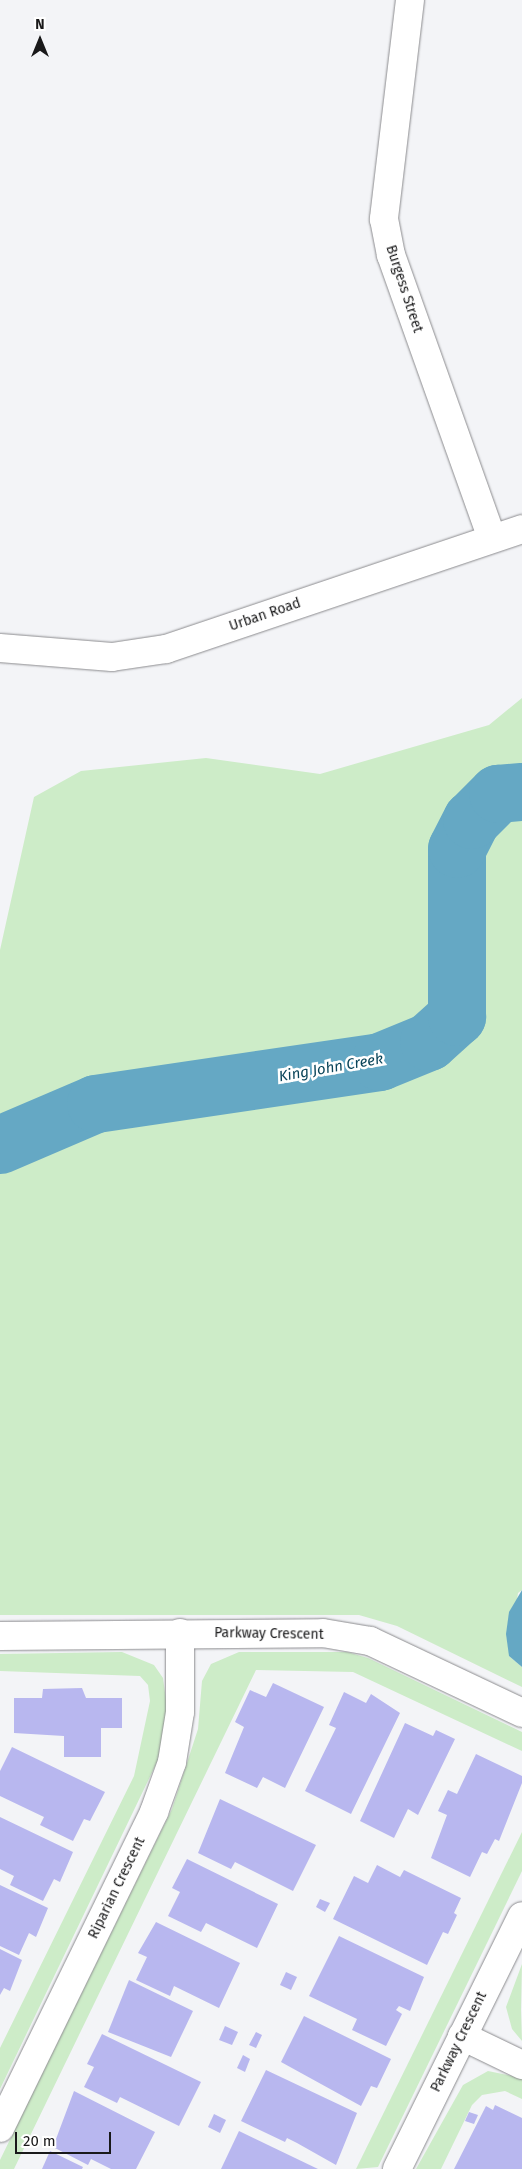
<!DOCTYPE html>
<style>
body{margin:0}
#map{position:relative;width:522px;height:2169px;overflow:hidden;background:#f3f4f7;font-family:"Fira Sans",sans-serif}
div>[style]{position:absolute}
[style*='--x']{left:calc(var(--x)*1px);top:calc(var(--y)*1px);width:calc(var(--w)*1px);rotate:calc(var(--a)*1deg)}
.green>*{inset:0;background:#cdecc8}
.water>*{inset:0;background:#65a8c4}
.river>*{height:58px;margin:-29px;padding:0 29px;transform-origin:29px;border-radius:29px;background:#65a8c4}
.building>*{inset:0;background:#b8b7ef}
.roads{filter:drop-shadow(0 0 1px #8b8b8e) drop-shadow(0 0 1px #8b8b8e)}
.minor>*{height:28px;margin:-14px;padding:0 14px;transform-origin:14px;border-radius:14px;background:#fff}
span{translate:-50% -50%;white-space:nowrap;text-align:center;line-height:1.15;-webkit-text-stroke:5px #fff;paint-order:stroke}
.street-label{font-size:14px;color:#19191a}
.water-label{font-size:15px;color:#094459;font-style:italic}
.north{position:absolute;left:15px;top:15px;width:50px;height:50px;-webkit-text-stroke:4px #fff;paint-order:stroke;rotate:0deg;font-size:14px;font-weight:700;line-height:20px;text-align:center;color:#19191a}
.north::after{content:'';display:block;margin:auto;width:18px;height:22px;background:#19191a;clip-path:polygon(50% 0,100% 100%,50% 72%,0 100%)}
.scale{position:absolute;left:15px;top:2132px;width:96px;height:22px;box-sizing:border-box;border:2px solid #19191a;border-top:0;padding-left:6px;font-size:15px;line-height:18px;white-space:nowrap;color:#19191a;-webkit-text-stroke:4px #fff;paint-order:stroke}
</style>
<div id="map">
<div class="green">
<i style="clip-path:polygon(522px 698px,522px 1590px,518px 1593px,509px 1656px,522px 1667px,522px 1687px,397px 1626px,359px 1615px,0 1615px,0 950px,34px 797px,81px 771px,206px 758px,320px 774px,489px 725px)"></i>
<i style="clip-path:polygon(122px 1652px,154px 1665px,163px 1678px,167px 1707px,158px 1760px,0 2089px,0 2048px,134px 1776px,150px 1701px,148px 1685px,140px 1676px,0 1671px,0 1654px)"></i>
<i style="clip-path:polygon(239px 1652px,347px 1652px,368px 1658px,522px 1732px,522px 1751px,353px 1672px,256px 1670px,14px 2169px,0 2169px,0 2160px,172px 1809px,198px 1729px,202px 1681px,211px 1664px)"></i>
<i style="clip-path:polygon(522px 1832px,522px 1871px,378px 2167px,356px 2169px)"></i>
<i style="clip-path:polygon(522px 1964px,521px 2010px,522px 2041px,512px 2029px,506px 2007px)"></i>
<i style="clip-path:polygon(488px 2071px,522px 2078px,522px 2099px,505px 2091px,482px 2095px,472px 2105px,441px 2169px,416px 2169px,463px 2085px)"></i>
</div>
<div class="water">
<i style="clip-path:polygon(522px 1590px,522px 1667px,509px 1656px,506px 1634px,509px 1612px)"></i>
</div>
<div class="river">
<i style="--x:0;--y:1145;--w:104;--a:-23.1"></i>
<i style="--x:96;--y:1104;--w:287;--a:-8.4"></i>
<i style="--x:380;--y:1062;--w:53;--a:-22.2"></i>
<i style="--x:429;--y:1042;--w:38;--a:-42"></i>
<i style="--x:457;--y:1017;--w:168;--a:-90"></i>
<i style="--x:457;--y:849;--w:33;--a:-63"></i>
<i style="--x:472;--y:820;--w:37;--a:-45"></i>
<i style="--x:498;--y:794;--w:24;--a:-5"></i>
</div>
<div class="building">
<i style="clip-path:polygon(273px 1683px,324px 1707px,285px 1788px,263px 1777px,257px 1788px,225px 1773px,244px 1727px,235px 1722px,250px 1690px,266px 1697px)"></i>
<i style="clip-path:polygon(82px 1688px,86px 1698px,122px 1698px,122px 1728px,101px 1728px,101px 1757px,64px 1757px,64px 1736px,14px 1733px,14px 1698px,42px 1698px,43px 1689px)"></i>
<i style="clip-path:polygon(344px 1692px,366px 1703px,371px 1694px,400px 1713px,351px 1814px,305px 1791px,336px 1728px,329px 1725px)"></i>
<i style="clip-path:polygon(405px 1723px,433px 1736px,436px 1730px,455px 1739px,418px 1815px,408px 1809px,394px 1838px,360px 1821px)"></i>
<i style="clip-path:polygon(12px 1747px,105px 1792px,90px 1821px,84px 1819px,73px 1841px,40px 1825px,44px 1817px,0 1796px,0 1771px)"></i>
<i style="clip-path:polygon(476px 1754px,522px 1776px,522px 1783px,499px 1841px,495px 1839px,487px 1854px,482px 1852px,470px 1877px,431px 1858px,447px 1815px,438px 1811px,448px 1790px,457px 1794px)"></i>
<i style="clip-path:polygon(220px 1799px,316px 1845px,293px 1891px,235px 1862px,231px 1869px,198px 1853px)"></i>
<i style="clip-path:polygon(0 1817px,73px 1852px,60px 1882px,54px 1879px,43px 1901px,10px 1885px,14px 1876px,0 1869px)"></i>
<i style="clip-path:polygon(187px 1859px,278px 1904px,257px 1948px,206px 1923px,201px 1932px,168px 1916px,180px 1892px,172px 1888px)"></i>
<i style="clip-path:polygon(377px 1865px,400px 1877px,404px 1870px,461px 1898px,454px 1913px,457px 1915px,448px 1934px,443px 1932px,427px 1965px,333px 1919px,354px 1876px,368px 1883px)"></i>
<i style="clip-path:polygon(0 1885px,48px 1908px,36px 1937px,29px 1933px,19px 1955px,0 1946px)"></i>
<i style="clip-path:polygon(320px 1899px,330px 1903px,325px 1912px,316px 1907px)"></i>
<i style="clip-path:polygon(156px 1922px,240px 1963px,219px 2008px,174px 1986px,170px 1996px,136px 1980px,147px 1957px,138px 1953px)"></i>
<i style="clip-path:polygon(339px 1936px,424px 1977px,410px 2011px,399px 2006px,396px 2010px,402px 2014px,386px 2046px,352px 2030px,357px 2019px,309px 1996px)"></i>
<i style="clip-path:polygon(0 1949px,22px 1960px,10px 1991px,4px 1988px,0 1995px)"></i>
<i style="clip-path:polygon(286px 1972px,297px 1977px,291px 1990px,280px 1985px)"></i>
<i style="clip-path:polygon(129px 1980px,193px 2011px,171px 2057px,108px 2032px)"></i>
<i style="clip-path:polygon(304px 2016px,391px 2059px,377px 2088px,371px 2086px,361px 2106px,281px 2062px)"></i>
<i style="clip-path:polygon(225px 2026px,238px 2032px,232px 2045px,219px 2040px)"></i>
<i style="clip-path:polygon(256px 2032px,262px 2035px,256px 2048px,249px 2045px)"></i>
<i style="clip-path:polygon(102px 2034px,201px 2082px,179px 2126px,120px 2097px,117px 2103px,84px 2087px,94px 2067px,87px 2064px)"></i>
<i style="clip-path:polygon(243px 2055px,250px 2059px,245px 2072px,237px 2068px)"></i>
<i style="clip-path:polygon(266px 2070px,357px 2113px,336px 2165px,297px 2143px,287px 2138px,285px 2142px,241px 2121px)"></i>
<i style="clip-path:polygon(74px 2091px,155px 2132px,136px 2169px,111px 2169px,91px 2159px,88px 2165px,53px 2147px)"></i>
<i style="clip-path:polygon(495px 2105px,522px 2118px,522px 2169px,454px 2169px,486px 2106px,493px 2110px)"></i>
<i style="clip-path:polygon(469px 2112px,478px 2115px,474px 2124px,465px 2121px)"></i>
<i style="clip-path:polygon(214px 2114px,226px 2120px,220px 2133px,208px 2127px)"></i>
<i style="clip-path:polygon(239px 2131px,318px 2169px,221px 2169px)"></i>
<i style="clip-path:polygon(50px 2151px,83px 2167px,82px 2169px,42px 2169px)"></i>
</div>
<div class="roads">
<div class="minor">
<i style="--x:410;--y:0;--w:221;--a:96.8"></i>
<i style="--x:384;--y:219;--w:37;--a:79"></i>
<i style="--x:391;--y:255;--w:300;--a:70.4"></i>
<i style="--x:0;--y:648;--w:112;--a:4.6"></i>
<i style="--x:112;--y:657;--w:55;--a:-8.4"></i>
<i style="--x:166;--y:649;--w:376;--a:-18.6"></i>
<i style="--x:0;--y:1636;--w:323;--a:-0.5"></i>
<i style="--x:323;--y:1633;--w:48;--a:9.7"></i>
<i style="--x:370;--y:1641;--w:168;--a:25.3"></i>
<i style="--x:462;--y:2036;--w:67;--a:25.8"></i>
<i style="--x:0;--y:2128;--w:352;--a:-64"></i>
<i style="--x:154;--y:1812;--w:53;--a:-70.2"></i>
<i style="--x:172;--y:1762;--w:51;--a:-80.9"></i>
<i style="--x:180;--y:1712;--w:79;--a:-90"></i>
<i style="--x:397;--y:2169;--w:282;--a:-63.7"></i>
</div>
</div>
<div class="street-label">
<span style="left:404px;top:289px;rotate:72deg">Burgess Street</span>
<span style="left:265px;top:615px;rotate:-19deg">Urban Road</span>
<span style="left:269px;top:1634px;rotate:1deg">Parkway Crescent</span>
<span style="left:117px;top:1888px;rotate:-64deg">Riparian Crescent</span>
<span style="left:459px;top:2042px;rotate:-64deg">Parkway Crescent</span>
</div>
<div class="water-label">
<span style="left:331px;top:1068px;rotate:-10deg">King John Creek</span>
</div>
<div class="north">N</div>
<div class="scale">20 m</div>
</div>
